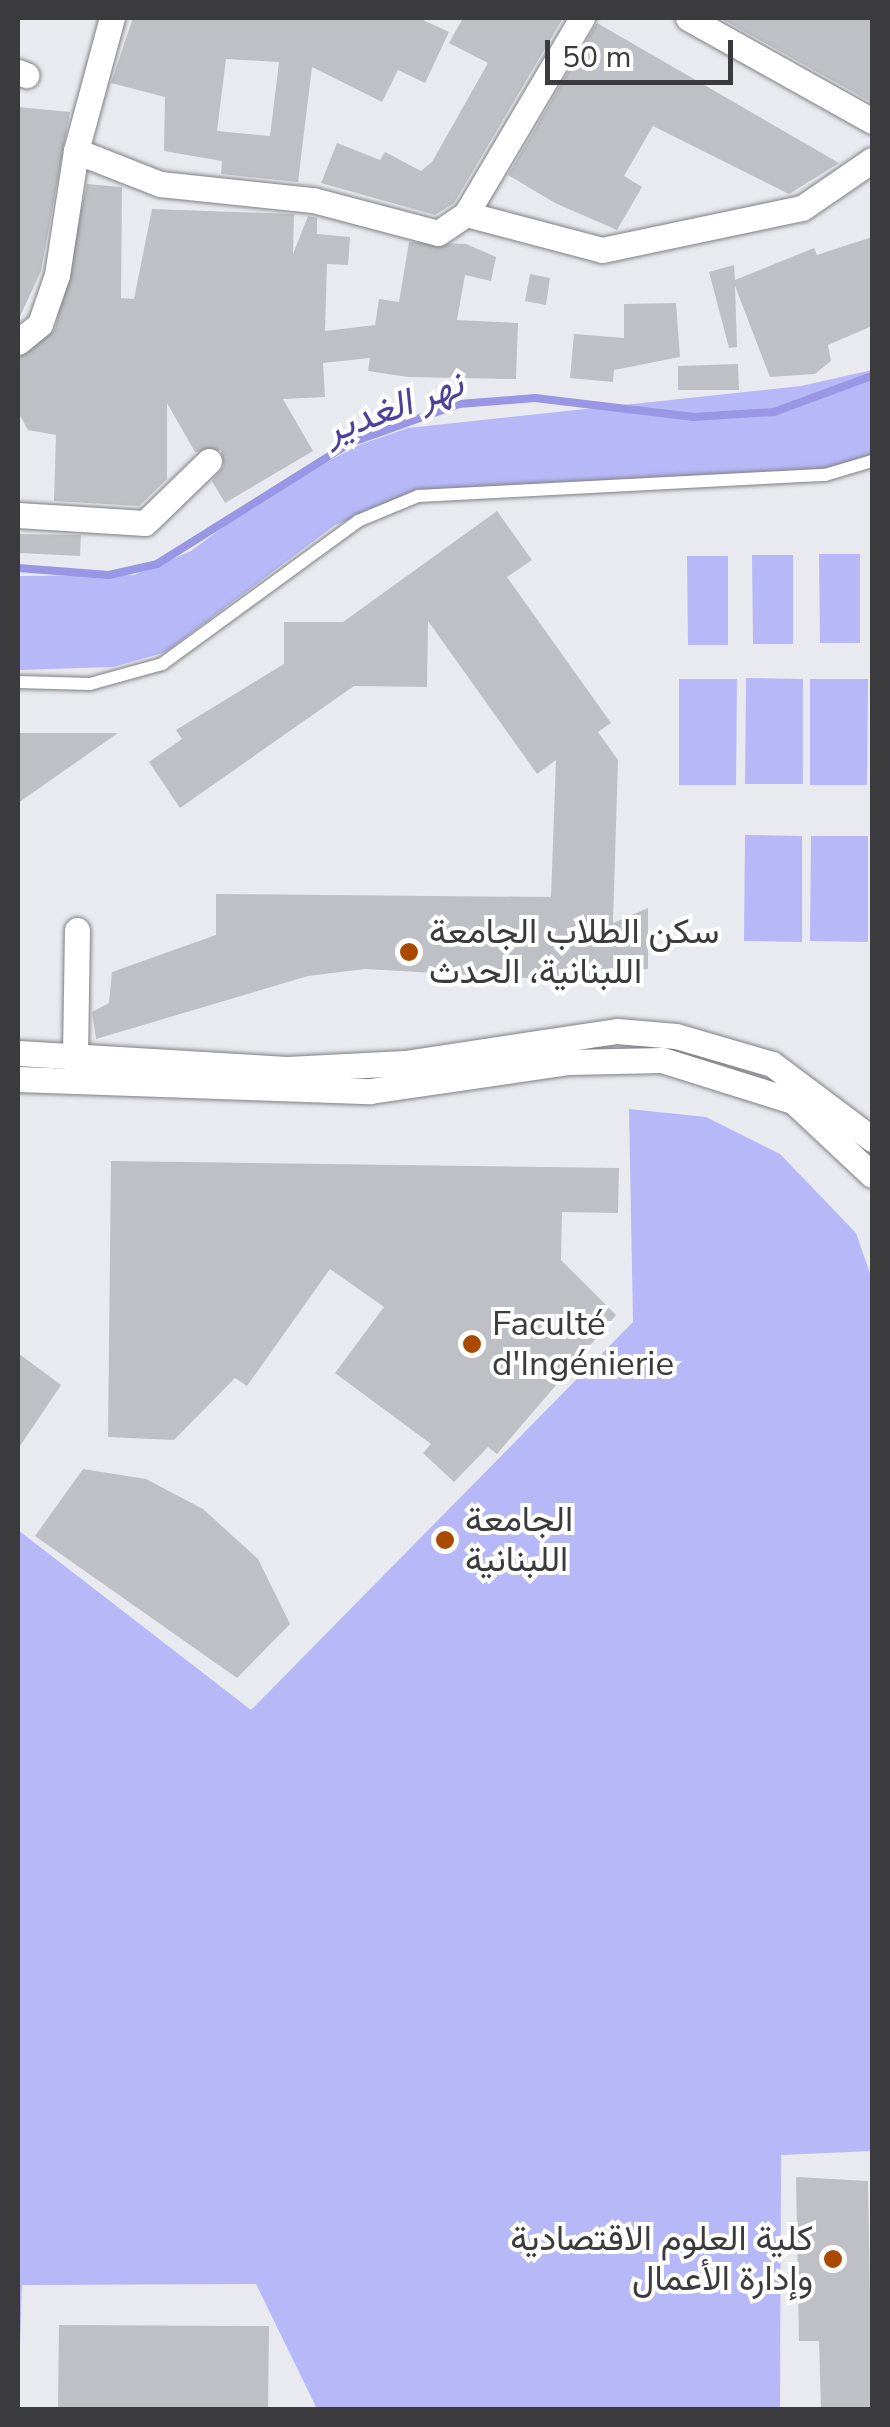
<!DOCTYPE html>
<meta charset="utf-8">
<style>
body{margin:0}
#map{position:relative;width:890px;height:2427px;overflow:hidden;background:#e9eaef;font-family:"Nunito Sans",Vazirmatn,sans-serif}
div>[style]{position:absolute}
[style*='--x']{left:calc(var(--x)*1px);top:calc(var(--y)*1px);width:calc(var(--w)*1px);rotate:calc(var(--a)*1deg)}
.green>*{inset:0;background:#b7b8f7}
.stream>*{height:8px;margin:-4px;padding:0 4px;transform-origin:4px;border-radius:4px;background:#9896e5}
.building>*{inset:0;background:#bfc0c5}
.roads{filter:drop-shadow(0 0 2px #808084) drop-shadow(0 0 2px #808084)}
.lane>*{height:12px;margin:-6px;padding:0 6px;transform-origin:6px;border-radius:6px;background:#fff}
.street>*{height:25px;margin:-12.5px;padding:0 12.5px;transform-origin:12.5px;border-radius:12.5px;background:#fff}
.dots>*{width:28px;height:28px;translate:-50% -50%;box-sizing:border-box;border:5px solid #fff;border-radius:50%}
span{translate:-50% -50%;white-space:nowrap;text-align:center;line-height:1.15;-webkit-text-stroke:8px #fff;paint-order:stroke}
.poi-label{font-size:35px;color:#3b3b3d}
.left{translate:0 -50%;text-align:left}
.right{translate:-100% -50%;text-align:right}
.water-label{font-size:38px;color:#4c429e;font-style:italic}
.frame{position:absolute;inset:0;border:20px solid #3b3b3d;pointer-events:none}
.scale{position:absolute;left:545px;top:40px;width:188px;height:45px;box-sizing:border-box;border:5px solid #3b3b3d;border-top:0;padding-left:12px;font-size:30px;line-height:35px;white-space:nowrap;color:#3b3b3d;-webkit-text-stroke:8px #fff;paint-order:stroke}
</style>
<div id="map">
<div class="green">
<i style="clip-path:polygon(872px 370px,872px 459px,801px 479px,433px 489px,335px 525px,166px 652px,113px 667px,18px 670px,18px 576px,134px 575px,191px 551px,267px 494px,359px 445px,408px 428px,801px 386px)"></i>
<i style="clip-path:polygon(819px 554px,860px 554px,860px 643px,820px 643px)"></i>
<i style="clip-path:polygon(752px 555px,793px 555px,793px 644px,753px 644px)"></i>
<i style="clip-path:polygon(687px 556px,728px 556px,728px 645px,688px 645px)"></i>
<i style="clip-path:polygon(746px 678px,803px 679px,803px 784px,745px 784px)"></i>
<i style="clip-path:polygon(679px 679px,737px 679px,736px 785px,679px 785px)"></i>
<i style="clip-path:polygon(810px 679px,868px 679px,867px 785px,810px 785px)"></i>
<i style="clip-path:polygon(745px 835px,802px 836px,802px 942px,744px 941px)"></i>
<i style="clip-path:polygon(811px 836px,868px 836px,868px 942px,810px 941px)"></i>
<i style="clip-path:polygon(629px 1109px,706px 1117px,780px 1154px,856px 1233px,872px 1279px,872px 2151px,781px 2155px,780px 2409px,317px 2409px,256px 2284px,22px 2285px,18px 2409px,18px 1530px,251px 1710px,633px 1322px)"></i>
</div>
<div class="stream">
<i style="--x:18;--y:568;--w:91;--a:4.4"></i>
<i style="--x:109;--y:575;--w:49;--a:-12.9"></i>
<i style="--x:157;--y:564;--w:228;--a:-32.1"></i>
<i style="--x:350;--y:443;--w:116;--a:-19.7"></i>
<i style="--x:459;--y:404;--w:76;--a:-4.5"></i>
<i style="--x:535;--y:398;--w:160;--a:6.8"></i>
<i style="--x:694;--y:417;--w:80;--a:-3.6"></i>
<i style="--x:774;--y:412;--w:104;--a:-20.2"></i>
</div>
<div class="building">
<i style="clip-path:polygon(evenodd,133px 18px,419px 18px,449px 32px,425px 83px,398px 70px,382px 102px,312px 67px,298px 182px,221px 174px,222px 161px,164px 151px,165px 97px,111px 83px,133px 18px,226px 59px,279px 62px,270px 136px,217px 131px,226px 59px)"></i>
<i style="clip-path:polygon(463px 18px,563px 18px,454px 203px,435px 215px,321px 183px,337px 143px,380px 160px,385px 152px,421px 171px,432px 162px,488px 63px,449px 43px)"></i>
<i style="clip-path:polygon(720px 18px,872px 18px,872px 99px,871px 102px)"></i>
<i style="clip-path:polygon(597px 23px,839px 163px,789px 194px,653px 126px,624px 176px,642px 187px,617px 230px,555px 203px,508px 175px)"></i>
<i style="clip-path:polygon(18px 107px,70px 112px,41px 271px,18px 321px)"></i>
<i style="clip-path:polygon(87px 184px,122px 187px,121px 298px,134px 299px,152px 209px,294px 214px,293px 254px,308px 216px,317px 218px,317px 234px,350px 237px,348px 265px,327px 264px,325px 331px,375px 325px,379px 299px,399px 302px,409px 242px,466px 244px,496px 257px,491px 281px,465px 275px,457px 320px,518px 323px,516px 379px,408px 377px,368px 371px,370px 358px,323px 363px,325px 397px,283px 399px,313px 451px,225px 503px,212px 481px,224px 466px,221px 450px,195px 452px,167px 403px,167px 479px,139px 506px,54px 501px,56px 435px,28px 430px,18px 412px,18px 358px,55px 329px)"></i>
<i style="clip-path:polygon(872px 237px,872px 326px,828px 345px,831px 361px,815px 374px,770px 377px,735px 286px,737px 347px,729px 348px,709px 272px,734px 265px,735px 280px,814px 248px,817px 255px)"></i>
<i style="clip-path:polygon(530px 274px,550px 278px,546px 305px,525px 301px)"></i>
<i style="clip-path:polygon(676px 303px,680px 357px,614px 370px,613px 382px,570px 378px,574px 334px,624px 338px,624px 304px)"></i>
<i style="clip-path:polygon(738px 364px,739px 390px,678px 390px,678px 366px)"></i>
<i style="clip-path:polygon(497px 511px,532px 560px,507px 577px,611px 723px,598px 732px,618px 760px,613px 923px,648px 908px,648px 969px,596px 969px,594px 982px,365px 969px,308px 976px,96px 1039px,92px 1012px,109px 1003px,112px 972px,216px 935px,216px 894px,551px 897px,556px 760px,537px 774px,428px 621px,427px 687px,354px 686px,180px 808px,149px 762px,182px 739px,176px 730px,284px 664px,284px 622px,343px 622px)"></i>
<i style="clip-path:polygon(19px 534px,81px 535px,80px 556px,18px 553px)"></i>
<i style="clip-path:polygon(18px 733px,118px 733px,18px 803px)"></i>
<i style="clip-path:polygon(111px 1161px,619px 1168px,618px 1213px,562px 1212px,561px 1260px,616px 1315px,497px 1454px,488px 1447px,454px 1482px,423px 1453px,431px 1444px,335px 1373px,384px 1307px,330px 1269px,247px 1386px,235px 1378px,174px 1440px,108px 1437px)"></i>
<i style="clip-path:polygon(18px 1353px,61px 1385px,18px 1449px)"></i>
<i style="clip-path:polygon(83px 1469px,146px 1479px,203px 1509px,258px 1559px,290px 1624px,237px 1678px,35px 1536px)"></i>
<i style="clip-path:polygon(796px 2177px,868px 2181px,872px 2410px,821px 2410px,819px 2341px,799px 2341px)"></i>
<i style="clip-path:polygon(59px 2325px,269px 2326px,268px 2410px,58px 2410px)"></i>
</div>
<div class="roads">
<div class="lane">
<i style="--x:18;--y:682;--w:72;--a:1.6"></i>
<i style="--x:90;--y:684;--w:75;--a:-15.5"></i>
<i style="--x:162;--y:664;--w:243;--a:-36.1"></i>
<i style="--x:358;--y:521;--w:65;--a:-22.6"></i>
<i style="--x:418;--y:496;--w:408;--a:-3"></i>
<i style="--x:825;--y:475;--w:49;--a:-16.6"></i>
</div>
<div class="street">
<i style="--x:688;--y:18;--w:211;--a:29.2"></i>
<i style="--x:18;--y:72;--w:9;--a:21"></i>
<i style="--x:76;--y:151;--w:90;--a:21.4"></i>
<i style="--x:160;--y:184;--w:154;--a:6"></i>
<i style="--x:313;--y:200;--w:129;--a:14.8"></i>
<i style="--x:438;--y:233;--w:34;--a:-34"></i>
<i style="--x:466;--y:214;--w:141;--a:14.8"></i>
<i style="--x:602;--y:250;--w:204;--a:-11.9"></i>
<i style="--x:802;--y:208;--w:85;--a:-34.4"></i>
<i style="--x:466;--y:214;--w:228;--a:-59.4"></i>
<i style="--x:18;--y:342;--w:28;--a:-39"></i>
<i style="--x:40;--y:324;--w:52;--a:-70.9"></i>
<i style="--x:57;--y:275;--w:125;--a:-81.3"></i>
<i style="--x:76;--y:151;--w:138;--a:-74.9"></i>
<i style="--x:18;--y:515;--w:127;--a:3.6"></i>
<i style="--x:145;--y:523;--w:89;--a:-44.1"></i>
<i style="--x:18;--y:1053;--w:269;--a:3.4"></i>
<i style="--x:287;--y:1069;--w:118;--a:-2.9"></i>
<i style="--x:405;--y:1063;--w:214;--a:-8.6"></i>
<i style="--x:617;--y:1031;--w:59;--a:4.8"></i>
<i style="--x:676;--y:1036;--w:100;--a:16.3"></i>
<i style="--x:772;--y:1064;--w:125;--a:36.9"></i>
<i style="--x:75;--y:1056;--w:126;--a:-89.1"></i>
<i style="--x:18;--y:1079;--w:352;--a:2"></i>
<i style="--x:370;--y:1091;--w:201;--a:-8.3"></i>
<i style="--x:569;--y:1062;--w:93;--a:-1.2"></i>
<i style="--x:662;--y:1060;--w:137;--a:17.4"></i>
<i style="--x:793;--y:1101;--w:108;--a:43.1"></i>
</div>
</div>
<div class="dots">
<i style="left:409px;top:952px;background:#aa4a00"></i>
<i style="left:472px;top:1344px;background:#aa4a00"></i>
<i style="left:445px;top:1540px;background:#aa4a00"></i>
<i style="left:833px;top:2259px;background:#aa4a00"></i>
</div>
<div class="poi-label">
<span class="left" style="left:429px;top:952px">سكن الطلاب الجامعة<br>اللبنانية، الحدث</span>
<span class="left" style="left:492px;top:1344px">Faculté<br>d'Ingénierie</span>
<span class="left" style="left:465px;top:1540px">الجامعة<br>اللبنانية</span>
<span class="right" style="left:813px;top:2259px">كلية العلوم الاقتصادية<br>وإدارة الأعمال</span>
</div>
<div class="water-label">
<span style="left:394px;top:407px;rotate:-20deg">نهر الغدير</span>
</div>
<div class="frame"></div>
<div class="scale">50 m</div>
</div>
